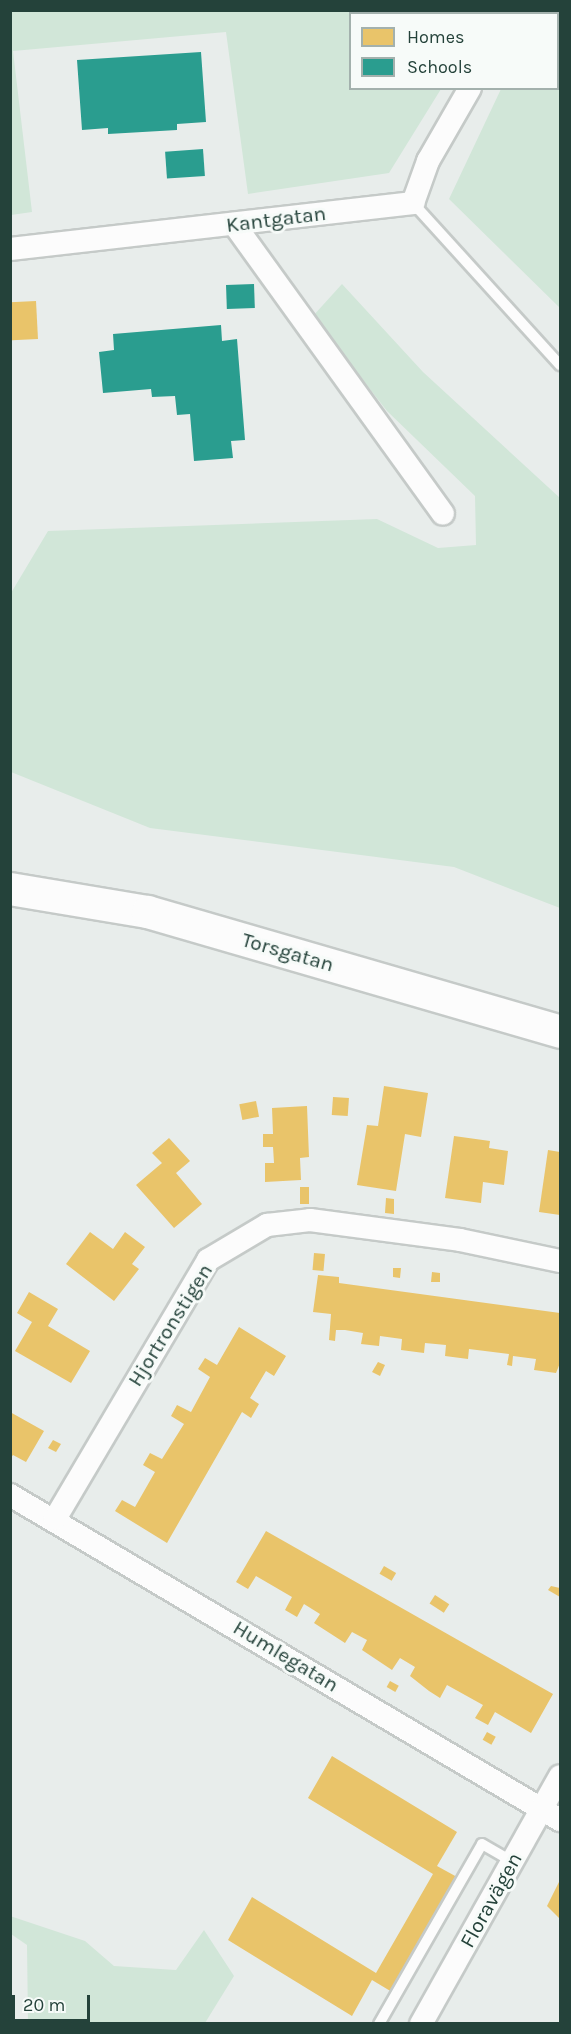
<!DOCTYPE html>
<html>
<head>
<meta charset="utf-8">
<style>
	body { margin:0 }
	#map { position:relative; width:571px; height:2034px; overflow:hidden; background:#e8edeb; font-family:Karla,sans-serif }
	div>[style] { position:absolute }
	[style*='--x'] { left:calc(var(--x)*1px); top:calc(var(--y)*1px); width:calc(var(--w)*1px); rotate:calc(var(--a)*1deg) }
	.green>* { inset:0; background:#d1e6d8 }
	.homes>* { inset:0; background:#e9c46a; transform-origin:0 0 }
	.schools>* { inset:0; background:#2a9d8f; transform-origin:0 0 }
	.roads { filter:drop-shadow(2px 0 #c5cac8) drop-shadow(-2px 0 #c5cac8) drop-shadow(0 2px #c5cac8) drop-shadow(0 -2px #c5cac8) }
	.lane>* { height:10px; margin:-5px; padding:0 5px; transform-origin:5px; border-radius:5px; background:#fcfcfc }
	.street>* { height:22px; margin:-11px; padding:0 11px; transform-origin:11px; border-radius:11px; background:#fcfcfc }
	.secondary>* { height:32px; margin:-16px; padding:0 16px; transform-origin:16px; border-radius:16px; background:#fcfcfc }
	span { translate:-50% -50%; white-space:nowrap; text-align:center; line-height:1.15; -webkit-text-stroke:6px #f7fbf9; paint-order:stroke }
	.street-label { font-size:21px; color:#24423a }
	.frame { position:absolute; inset:0; border:12px solid #24423a; pointer-events:none }
	.legend { position:absolute; left:349px; top:12px; width:210px; height:78px; box-sizing:border-box; background:#f7fbf9; border:2px solid #a3b1ad; margin:0; padding:8px 10px; list-style:none; font-size:18px; color:#24423a }
	.legend li { display:flex; align-items:center; gap:12px; height:30px }
	.legend b { width:30px; border:2px solid #a3b1ad }
	.scale { position:absolute; left:12px; top:1995px; width:78px; height:27px; box-sizing:border-box; border:3px solid #24423a; border-top:0; padding-left:8px; font-size:18px; line-height:21px; white-space:nowrap; color:#24423a; -webkit-text-stroke:4px #f7fbf9; paint-order:stroke }
</style>
</head>
<body>
<div id="map">
	<div class="green">
		<div style="clip-path:polygon(10px 11px,11px 10px,489px 11px,350px 14px,350px 88px,441px 89px,389px 173px,248px 194px,226px 32px,13px 51px,32px 212px,11px 215px)"></div>
		<div style="clip-path:polygon(558px 30px,560px 30px,560px 308px,449px 199px,501px 89px,558px 88px)"></div>
		<div style="clip-path:polygon(342px 284px,423px 372px,560px 498px,560px 908px,454px 867px,150px 828px,11px 772px,11px 593px,48px 531px,377px 519px,438px 548px,476px 545px,475px 496px,387px 411px,313px 316px)"></div>
		<div style="clip-path:polygon(10px 1916px,85px 1941px,114px 1966px,176px 1970px,204px 1930px,234px 1976px,205px 2023px,28px 2023px,27px 1945px,11px 1934px)"></div>
	</div>
	<div class="homes">
		<div style="left:36px;top:301px;width:38px;height:26px;rotate:87deg"></div>
		<div style="clip-path:polygon(384px 1086px,428px 1093px,421px 1137px,405px 1134px,396px 1191px,357px 1185px,367px 1125px,378px 1126px)"></div>
		<div style="left:333px;top:1097px;width:16px;height:18px;rotate:4deg"></div>
		<div style="left:256px;top:1101px;width:16px;height:17px;rotate:79deg"></div>
		<div style="clip-path:polygon(307px 1106px,309px 1157px,300px 1158px,301px 1180px,265px 1182px,265px 1163px,274px 1163px,273px 1147px,263px 1147px,263px 1134px,273px 1134px,272px 1108px)"></div>
		<div style="clip-path:polygon(454px 1136px,490px 1141px,489px 1148px,508px 1151px,504px 1185px,483px 1182px,481px 1203px,445px 1198px)"></div>
		<div style="clip-path:polygon(169px 1138px,190px 1161px,176px 1173px,202px 1204px,174px 1228px,136px 1185px,162px 1163px,152px 1153px)"></div>
		<div style="clip-path:polygon(548px 1150px,560px 1152px,560px 1215px,539px 1212px)"></div>
		<div style="left:300px;top:1187px;width:9px;height:17px"></div>
		<div style="clip-path:polygon(386px 1198px,394px 1199px,394px 1214px,385px 1213px)"></div>
		<div style="clip-path:polygon(90px 1232px,113px 1249px,125px 1232px,145px 1247px,132px 1264px,139px 1269px,114px 1301px,66px 1264px)"></div>
		<div style="left:314px;top:1253px;width:11px;height:17px;rotate:5deg"></div>
		<div style="clip-path:polygon(393px 1268px,401px 1268px,400px 1278px,393px 1277px)"></div>
		<div style="clip-path:polygon(432px 1272px,440px 1273px,440px 1282px,431px 1282px)"></div>
		<div style="clip-path:polygon(318px 1275px,339px 1277px,339px 1283px,560px 1313px,560px 1363px,556px 1373px,534px 1370px,536px 1359px,513px 1356px,512px 1366px,507px 1365px,509px 1354px,469px 1349px,468px 1359px,445px 1356px,446px 1345px,425px 1343px,424px 1353px,401px 1350px,402px 1339px,380px 1336px,379px 1346px,361px 1344px,363px 1333px,345px 1330px,336px 1330px,335px 1341px,329px 1340px,331px 1314px,313px 1312px)"></div>
		<div style="clip-path:polygon(29px 1292px,58px 1309px,48px 1326px,90px 1351px,71px 1383px,15px 1351px,32px 1322px,17px 1313px)"></div>
		<div style="clip-path:polygon(239px 1327px,286px 1356px,274px 1376px,266px 1371px,250px 1398px,259px 1404px,251px 1418px,242px 1412px,167px 1543px,115px 1511px,122px 1500px,135px 1507px,155px 1472px,143px 1465px,150px 1453px,162px 1459px,184px 1424px,171px 1416px,177px 1405px,191px 1412px,210px 1377px,198px 1369px,205px 1358px,217px 1365px)"></div>
		<div style="clip-path:polygon(378px 1362px,385px 1365px,380px 1376px,372px 1372px)"></div>
		<div style="clip-path:polygon(10px 1412px,44px 1431px,26px 1462px,13px 1455px,10px 1459px)"></div>
		<div style="clip-path:polygon(53px 1440px,61px 1444px,56px 1452px,48px 1448px)"></div>
		<div style="clip-path:polygon(266px 1531px,553px 1694px,531px 1733px,495px 1712px,488px 1725px,475px 1718px,483px 1705px,447px 1685px,440px 1698px,429px 1691px,410px 1676px,415px 1667px,400px 1658px,392px 1670px,362px 1650px,367px 1640px,352px 1632px,345px 1643px,314px 1623px,320px 1614px,304px 1604px,297px 1617px,285px 1610px,292px 1597px,256px 1576px,248px 1589px,236px 1582px)"></div>
		<div style="left:384px;top:1566px;width:14px;height:9px;rotate:30deg"></div>
		<div style="clip-path:polygon(551px 1586px,560px 1588px,560px 1597px,548px 1590px)"></div>
		<div style="left:435px;top:1595px;width:17px;height:10px;rotate:33deg"></div>
		<div style="left:390px;top:1681px;width:10px;height:7px;rotate:29deg"></div>
		<div style="left:487px;top:1732px;width:10px;height:9px;rotate:29deg"></div>
		<div style="clip-path:polygon(332px 1756px,457px 1832px,437px 1866px,457px 1877px,392px 1992px,372px 1980px,352px 2016px,228px 1940px,252px 1897px,376px 1973px,433px 1874px,308px 1798px)"></div>
		<div style="clip-path:polygon(560px 1880px,560px 1919px,547px 1906px)"></div>
	</div>
	<div class="schools">
		<div style="clip-path:polygon(201px 52px,206px 122px,177px 124px,177px 130px,108px 134px,108px 128px,82px 130px,77px 60px)"></div>
		<div style="left:203px;top:149px;width:27px;height:38px;rotate:86deg"></div>
		<div style="left:254px;top:284px;width:24px;height:28px;rotate:88deg"></div>
		<div style="clip-path:polygon(221px 325px,222px 341px,237px 339px,245px 440px,231px 441px,233px 458px,194px 461px,190px 414px,177px 415px,175px 396px,152px 397px,151px 389px,103px 393px,99px 352px,114px 350px,113px 334px)"></div>
	</div>
	<div class="roads">
		<div class="lane">
			<div style="--x:413;--y:203;--w:219;--a:47.8"></div>
			<div style="--x:379;--y:2024;--w:207;--a:-60.2"></div>
			<div style="--x:482;--y:1844;--w:34;--a:30"></div>
		</div>
		<div class="street">
			<div style="--x:525;--y:14;--w:4;--a:-63"></div>
			<div style="--x:234;--y:224;--w:357;--a:54.2"></div>
			<div style="--x:10;--y:249;--w:406;--a:-6.5"></div>
			<div style="--x:413;--y:203;--w:45;--a:-70.3"></div>
			<div style="--x:428;--y:161;--w:84;--a:-60.1"></div>
			<div style="--x:10;--y:1495;--w:639;--a:30.58"></div>
			<div style="--x:55;--y:1519;--w:301;--a:-59.4"></div>
			<div style="--x:208;--y:1260;--w:69;--a:-30.7"></div>
			<div style="--x:267;--y:1225;--w:43;--a:-6.6"></div>
			<div style="--x:310;--y:1220;--w:151;--a:7.6"></div>
			<div style="--x:460;--y:1240;--w:102;--a:11.9"></div>
			<div style="--x:421;--y:2024;--w:284;--a:-60.7"></div>
		</div>
		<div class="secondary">
			<div style="--x:10;--y:889;--w:140;--a:9.5"></div>
			<div style="--x:148;--y:912;--w:429;--a:16.2"></div>
		</div>
	</div>
	<div class="street-label">
		<span style="left:276px;top:219px;rotate:-7deg">Kantgatan</span>
		<span style="left:288px;top:952px;rotate:16deg">Torsgatan</span>
		<span style="left:170px;top:1325px;rotate:-58deg">Hjortronstigen</span>
		<span style="left:286px;top:1656px;rotate:31deg">Humlegatan</span>
		<span style="left:491px;top:1900px;rotate:-61deg">Floravägen</span>
	</div>
	<div class="frame"></div>
	<ul class="legend">
	<li><b style="height:16px;background:#e9c46a"></b>Homes</li>
	<li><b style="height:16px;background:#2a9d8f"></b>Schools</li>
	</ul>
	<div class="scale">20 m</div>
</div>
</body>
</html>
